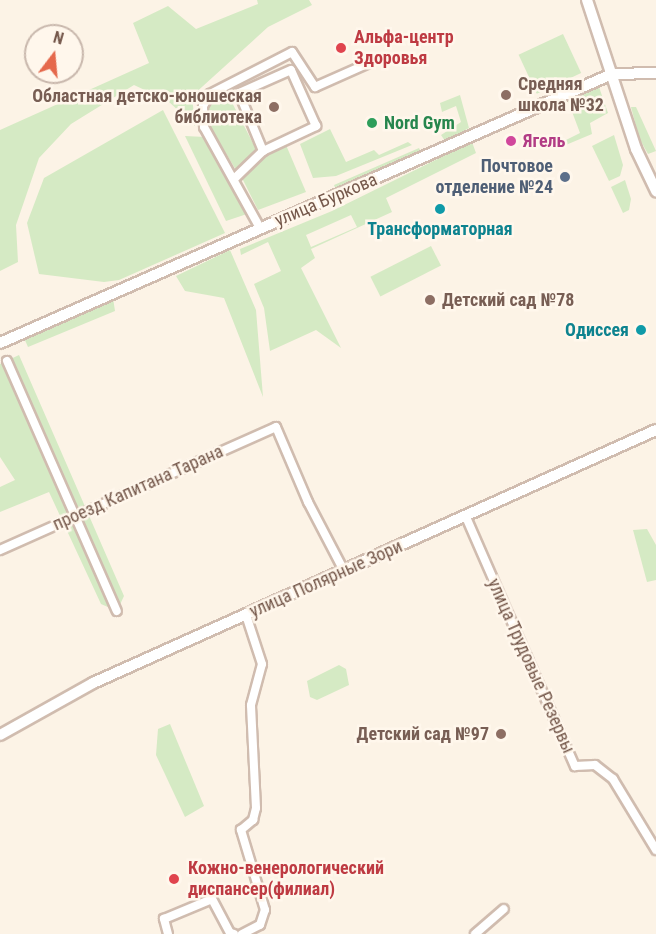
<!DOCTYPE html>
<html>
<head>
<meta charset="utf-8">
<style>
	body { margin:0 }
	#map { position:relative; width:656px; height:934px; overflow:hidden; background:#fcf3e6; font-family:"Roboto Condensed",sans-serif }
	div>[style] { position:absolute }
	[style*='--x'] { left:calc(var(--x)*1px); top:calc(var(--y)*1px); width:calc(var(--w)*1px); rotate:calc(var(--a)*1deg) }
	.green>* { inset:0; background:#d5eac4; transform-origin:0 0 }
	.roads { filter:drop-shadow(2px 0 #d0bcaf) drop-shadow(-2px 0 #d0bcaf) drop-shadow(0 2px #d0bcaf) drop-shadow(0 -2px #d0bcaf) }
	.street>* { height:8px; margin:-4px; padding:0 4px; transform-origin:4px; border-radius:4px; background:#fff }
	.secondary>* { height:10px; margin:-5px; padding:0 5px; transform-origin:5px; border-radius:5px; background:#fff }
	.dots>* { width:16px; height:16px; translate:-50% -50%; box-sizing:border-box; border:3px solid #fff7ec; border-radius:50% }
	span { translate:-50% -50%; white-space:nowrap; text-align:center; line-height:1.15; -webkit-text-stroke:5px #fff7ec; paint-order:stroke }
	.health-label { font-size:18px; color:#be3a42; font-weight:700 }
	.left { translate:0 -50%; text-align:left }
	.education-label { font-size:18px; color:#785e54; font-weight:700 }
	.right { translate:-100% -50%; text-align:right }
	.leisure-label { font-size:18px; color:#27864d; font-weight:700 }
	.hotel-label { font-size:18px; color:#b23c85; font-weight:700 }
	.service-label { font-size:18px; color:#4e5e75; font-weight:700 }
	.street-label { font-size:18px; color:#75584b }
	.culture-label { font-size:18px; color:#0d838f; font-weight:700 }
	.north { position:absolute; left:24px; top:24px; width:60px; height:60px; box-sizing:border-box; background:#fff7ec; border:2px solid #c8b7ac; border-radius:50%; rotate:16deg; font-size:16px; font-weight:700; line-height:24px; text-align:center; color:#75584b }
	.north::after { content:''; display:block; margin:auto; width:21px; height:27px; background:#e5694c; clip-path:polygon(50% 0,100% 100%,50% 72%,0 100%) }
</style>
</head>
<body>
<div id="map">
	<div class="green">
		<div style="clip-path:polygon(257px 0,309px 0,312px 5px,268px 27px,192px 96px,195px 126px,168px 101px,134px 85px,71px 124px,39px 158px,16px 225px,18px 262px,0 271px,0 130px,149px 63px,133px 23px,168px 6px,196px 29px,258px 4px)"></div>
		<div style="left:563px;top:34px;width:43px;height:49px;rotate:65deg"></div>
		<div style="clip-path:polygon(599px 87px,608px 113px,590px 123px,592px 134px,561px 147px,560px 143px,580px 133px,568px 101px)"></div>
		<div style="clip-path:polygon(225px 89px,258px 153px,236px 170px,205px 119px,210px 101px)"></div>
		<div style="clip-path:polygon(460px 95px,469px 128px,445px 141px,441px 135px,461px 122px,456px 106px,442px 112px,440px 103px)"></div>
		<div style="clip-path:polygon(631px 107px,636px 107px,656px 151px,648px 154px,639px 138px)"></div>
		<div style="clip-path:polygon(163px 110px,225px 233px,119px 280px,104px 282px,39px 274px,27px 223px,44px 178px)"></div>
		<div style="clip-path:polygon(330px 129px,346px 162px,374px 150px,379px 155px,408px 142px,412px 145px,336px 176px,313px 178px,300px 144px)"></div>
		<div style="clip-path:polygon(614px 135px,623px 165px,620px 176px,609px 181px,592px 146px)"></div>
		<div style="clip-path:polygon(185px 136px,205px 137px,247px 214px,226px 221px)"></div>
		<div style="clip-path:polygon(evenodd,472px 142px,476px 153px,386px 198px,392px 212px,311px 249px,315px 258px,301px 268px,341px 348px,316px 330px,270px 351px,264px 308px,254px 284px,281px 271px,268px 242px,241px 255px,240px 249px,332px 211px,472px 142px,351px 215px,357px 227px,311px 247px,306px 235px,351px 215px)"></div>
		<div style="clip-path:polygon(286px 145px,306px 192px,258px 210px,242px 178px,257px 160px)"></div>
		<div style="clip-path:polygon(419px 148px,421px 152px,336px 190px,334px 185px)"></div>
		<div style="clip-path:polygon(625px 180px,631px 199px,629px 210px,623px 213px,611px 187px)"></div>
		<div style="left:431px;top:246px;width:22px;height:68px;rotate:63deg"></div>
		<div style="clip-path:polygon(230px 250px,256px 310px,263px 397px,224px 298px,185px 291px,176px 276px)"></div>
		<div style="clip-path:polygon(113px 298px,115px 311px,28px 347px,24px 338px)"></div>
		<div style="clip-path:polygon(19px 355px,124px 596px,117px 611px,101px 604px,49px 492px,0 512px,0 487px,15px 480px,0 457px,0 364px)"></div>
		<div style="clip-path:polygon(647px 529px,656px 545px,656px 580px,647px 582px,633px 530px)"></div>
		<div style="clip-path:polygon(339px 665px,346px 669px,349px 685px,317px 700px,310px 697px,307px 681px)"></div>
		<div style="clip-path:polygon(170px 724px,204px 806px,185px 817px,156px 755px,158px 729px)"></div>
	</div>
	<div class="roads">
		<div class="street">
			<div style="--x:235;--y:178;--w:39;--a:-44"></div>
			<div style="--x:263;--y:151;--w:59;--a:-25.3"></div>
			<div style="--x:316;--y:126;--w:61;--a:-114.1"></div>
			<div style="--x:291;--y:70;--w:57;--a:156.1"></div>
			<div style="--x:239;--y:93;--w:63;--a:67.5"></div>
			<div style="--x:260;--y:228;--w:115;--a:-119"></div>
			<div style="--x:204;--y:127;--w:21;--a:-93"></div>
			<div style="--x:203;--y:106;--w:14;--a:-60"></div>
			<div style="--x:210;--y:94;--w:92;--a:-27.1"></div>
			<div style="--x:292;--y:52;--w:42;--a:56.7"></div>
			<div style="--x:315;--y:87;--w:57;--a:-23.9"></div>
			<div style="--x:7;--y:361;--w:273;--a:66.3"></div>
			<div style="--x:466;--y:517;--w:272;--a:66.4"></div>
			<div style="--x:575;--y:766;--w:20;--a:-3"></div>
			<div style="--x:595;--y:765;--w:23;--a:38"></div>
			<div style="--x:613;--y:779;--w:83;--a:58.8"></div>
			<div style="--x:0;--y:550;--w:302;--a:-24"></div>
			<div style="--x:276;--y:427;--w:82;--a:66.9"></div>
			<div style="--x:308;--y:502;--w:78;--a:62.4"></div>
			<div style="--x:168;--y:934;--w:16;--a:-105"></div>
			<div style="--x:164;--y:919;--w:52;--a:-22.6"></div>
			<div style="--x:212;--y:899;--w:38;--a:62"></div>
			<div style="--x:230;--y:933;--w:4;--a:14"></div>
			<div style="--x:242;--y:934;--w:20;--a:-27"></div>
			<div style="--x:260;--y:925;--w:16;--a:-72"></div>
			<div style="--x:265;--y:910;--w:84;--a:-106.7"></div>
			<div style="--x:241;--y:830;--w:16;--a:-40"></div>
			<div style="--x:253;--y:820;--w:12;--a:-76"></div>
			<div style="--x:256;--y:808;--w:103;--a:-92.8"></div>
			<div style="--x:251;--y:705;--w:42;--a:-75"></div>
			<div style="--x:262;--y:664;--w:52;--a:-108.1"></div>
			<div style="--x:475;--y:934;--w:38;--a:-41"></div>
		</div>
		<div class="secondary">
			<div style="--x:587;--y:0;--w:157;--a:71.8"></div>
			<div style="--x:636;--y:149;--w:47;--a:64.5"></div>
			<div style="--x:0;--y:343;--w:669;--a:-23.73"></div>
			<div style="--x:612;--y:74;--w:44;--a:-1.3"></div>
			<div style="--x:0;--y:735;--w:107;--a:-29.2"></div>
			<div style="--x:93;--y:683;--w:617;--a:-24.2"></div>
		</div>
	</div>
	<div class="dots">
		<div style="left:341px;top:48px;background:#e0444e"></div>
		<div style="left:506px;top:95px;background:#8d6e63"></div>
		<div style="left:274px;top:107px;background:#8d6e63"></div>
		<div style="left:372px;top:123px;background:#2e9e5b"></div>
		<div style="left:511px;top:141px;background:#d1479c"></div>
		<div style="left:565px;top:177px;background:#5c6f8a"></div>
		<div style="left:440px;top:209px;background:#0f9aa8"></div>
		<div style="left:430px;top:300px;background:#8d6e63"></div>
		<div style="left:641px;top:330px;background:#0f9aa8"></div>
		<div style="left:501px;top:734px;background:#8d6e63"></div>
		<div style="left:174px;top:879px;background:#e0444e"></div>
	</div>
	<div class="health-label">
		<span class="left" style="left:354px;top:48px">Альфа-центр<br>Здоровья</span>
		<span class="left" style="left:188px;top:879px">Кожно-венерологический<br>диспансер(филиал)</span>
	</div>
	<div class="education-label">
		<span class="left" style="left:518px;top:95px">Средняя<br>школа №32</span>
		<span class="right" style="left:262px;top:107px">Областная детско-юношеская<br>библиотека</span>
		<span class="left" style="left:442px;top:300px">Детский сад №78</span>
		<span class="right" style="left:489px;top:734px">Детский сад №97</span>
	</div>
	<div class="leisure-label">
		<span class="left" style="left:384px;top:123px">Nord Gym</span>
	</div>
	<div class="hotel-label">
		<span class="left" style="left:523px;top:141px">Ягель</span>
	</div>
	<div class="service-label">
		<span class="right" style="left:553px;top:177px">Почтовое<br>отделение №24</span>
	</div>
	<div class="street-label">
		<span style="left:326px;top:200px;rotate:-23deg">улица Буркова</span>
		<span style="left:138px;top:488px;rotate:-24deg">проезд Капитана Тарана</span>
		<span style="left:326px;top:579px;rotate:-24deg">улица Полярные Зори</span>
		<span style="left:531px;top:666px;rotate:66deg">улица Трудовые Резервы</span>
	</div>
	<div class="culture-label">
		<span style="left:440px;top:229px">Трансформаторная</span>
		<span class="right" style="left:629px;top:330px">Одиссея</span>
	</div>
	<div class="north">N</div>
</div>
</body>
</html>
